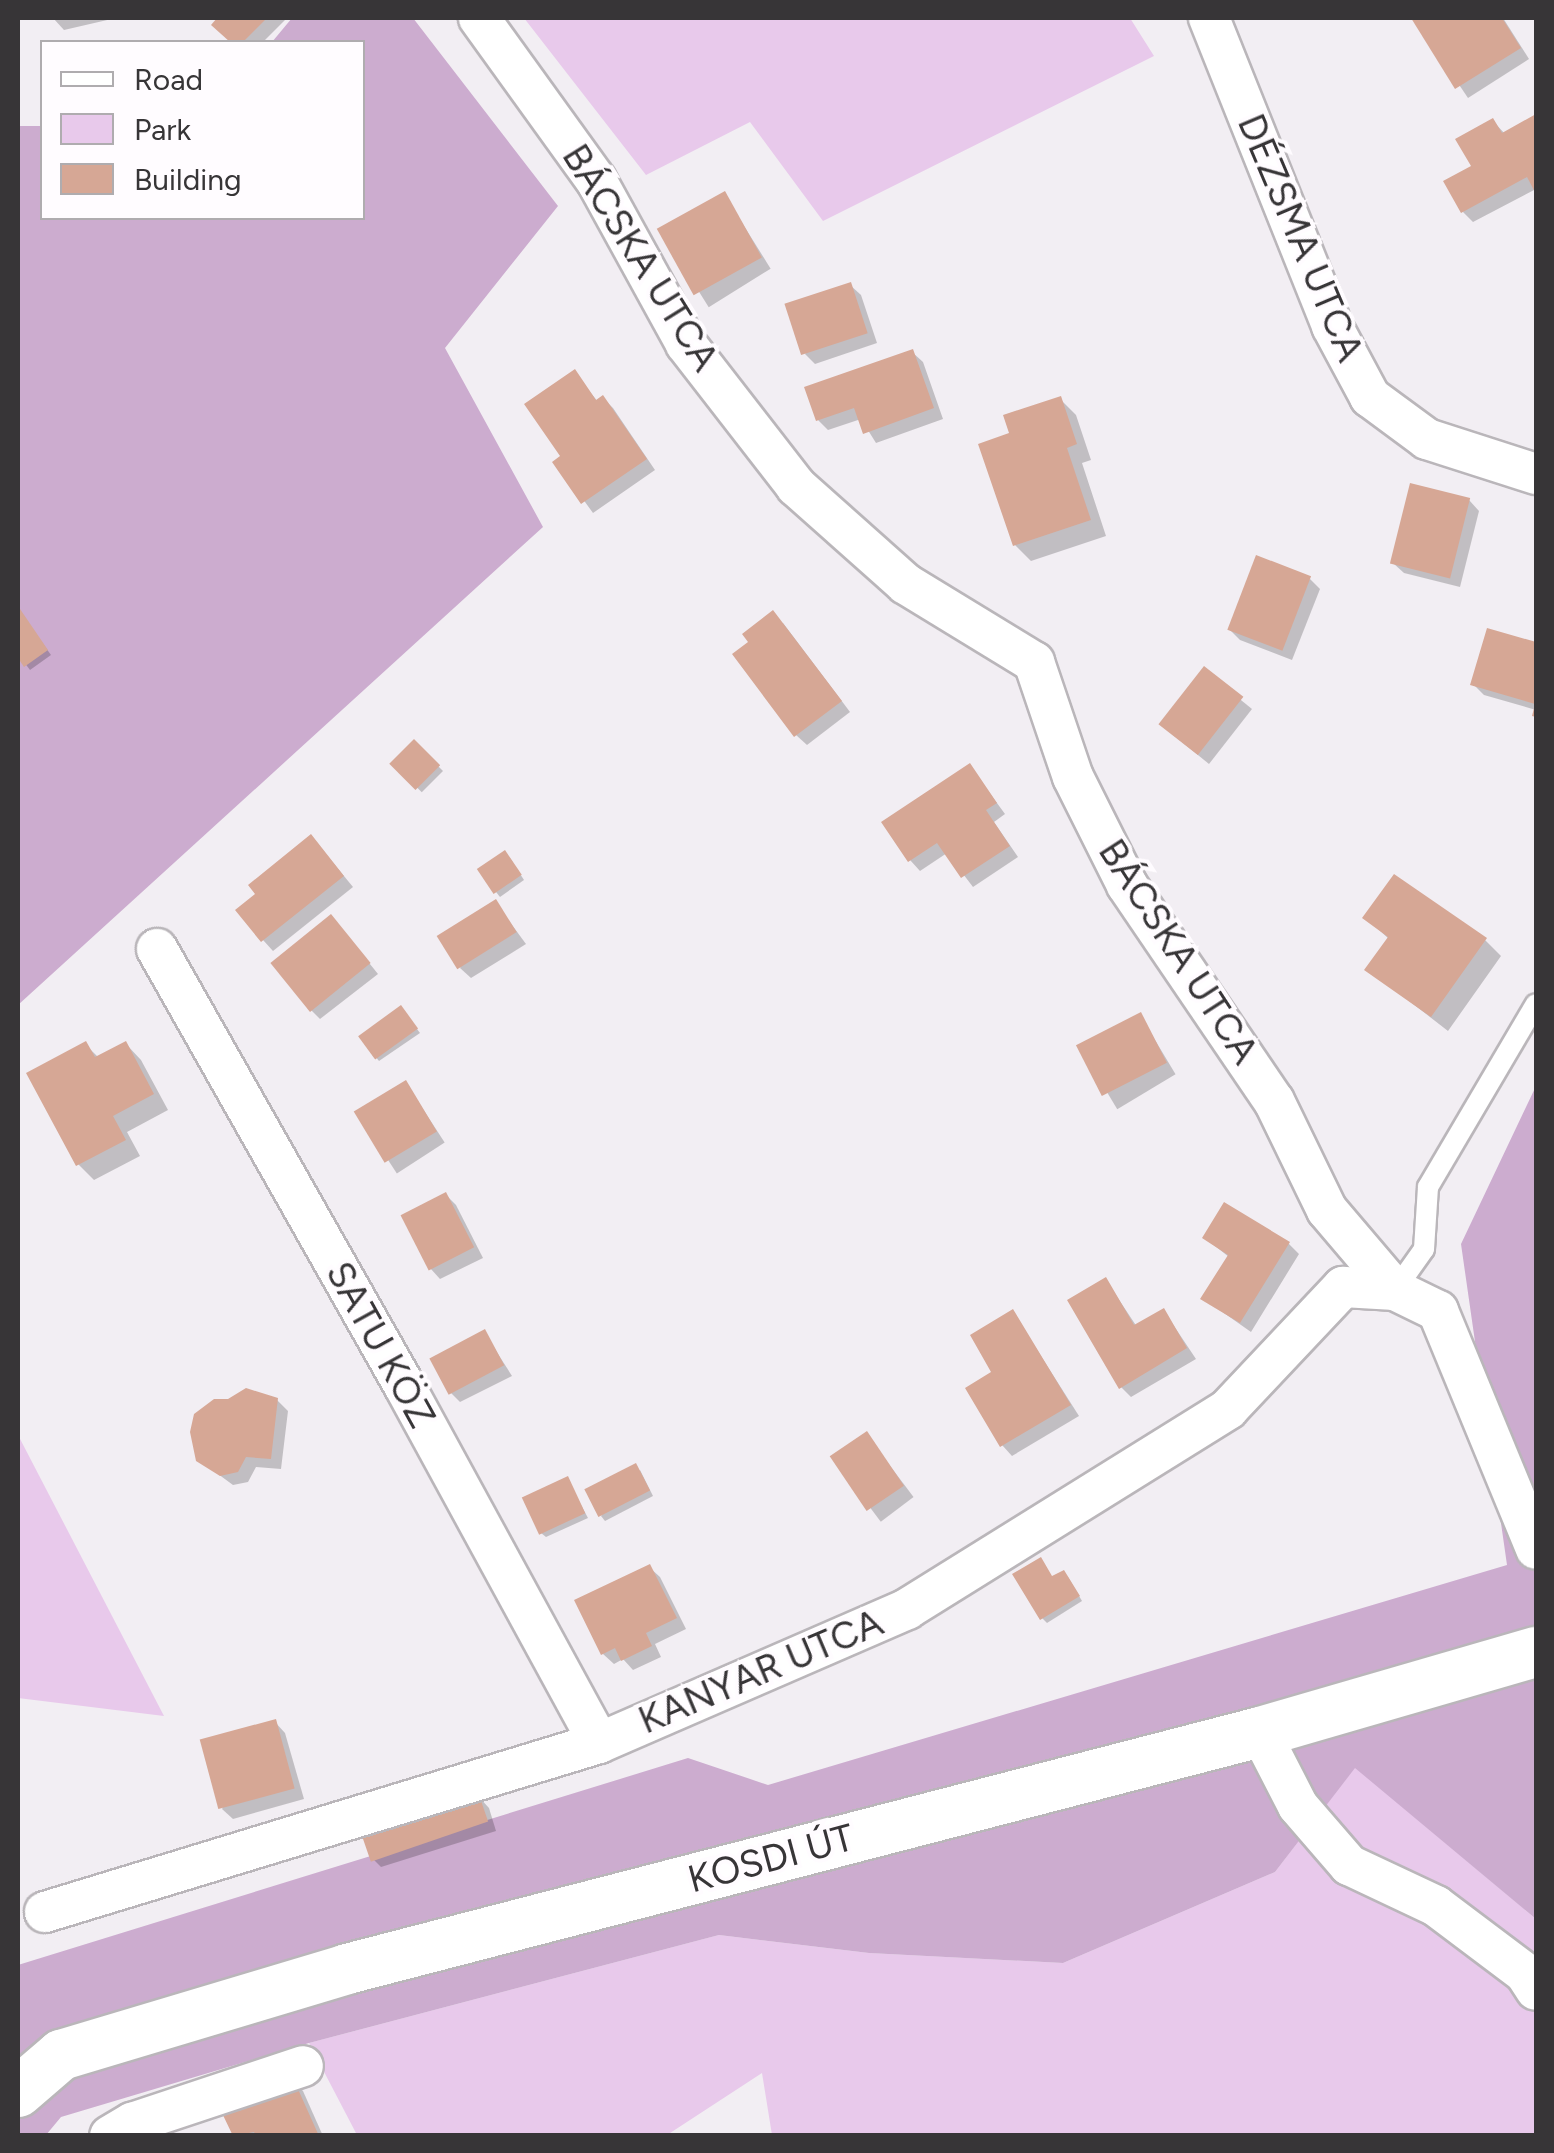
<!DOCTYPE html>
<html>
<head>
<meta charset="utf-8">
<style>
	body { margin:0 }
	#map { position:relative; width:1554px; height:2153px; overflow:hidden; background:#f2eef3; font-family:Figtree,sans-serif }
	div>[style] { position:absolute }
	[style*='--x'] { left:calc(var(--x)*1px); top:calc(var(--y)*1px); width:calc(var(--w)*1px); rotate:calc(var(--a)*1deg) }
	.green>* { inset:0; background:#e8c9eb }
	.forest>* { inset:0; background:#ccaccf }
	.shadow>* { inset:0; background:#0003; transform-origin:0 0 }
	.building>* { inset:0; background:#d6a795; transform-origin:0 0 }
	.roads { filter:drop-shadow(2px 0 #bab6ba) drop-shadow(-2px 0 #bab6ba) drop-shadow(0 2px #bab6ba) drop-shadow(0 -2px #bab6ba) }
	.service>* { height:20px; margin:-10px; padding:0 10px; transform-origin:10px; border-radius:10px; background:#fff }
	.minor>* { height:40px; margin:-20px; padding:0 20px; transform-origin:20px; border-radius:20px; background:#fff }
	.tertiary>* { height:50px; margin:-25px; padding:0 25px; transform-origin:25px; border-radius:25px; background:#fff }
	span { translate:-50% -50%; white-space:nowrap; text-align:center; line-height:1.15; -webkit-text-stroke:8px #fffcff; paint-order:stroke }
	.street-label { font-size:38px; color:#373537 }
	.frame { position:absolute; inset:0; border:20px solid #373537; pointer-events:none }
	.legend { position:absolute; left:40px; top:40px; width:325px; height:180px; box-sizing:border-box; background:#fffcff; border:2px solid #afacaf; margin:0; padding:12px 18px; list-style:none; font-size:30px; color:#373537 }
	.legend li { display:flex; align-items:center; gap:20px; height:50px }
	.legend b { width:50px; border:2px solid #afacaf }
</style>
</head>
<body>
<div id="map">
	<div class="green">
		<div style="clip-path:polygon(524px 18px,1130px 18px,1154px 56px,823px 221px,750px 122px,646px 175px)"></div>
		<div style="clip-path:polygon(18px 1435px,164px 1716px,18px 1698px)"></div>
		<div style="clip-path:polygon(1355px 1767px,1536px 1919px,1536px 2135px,772px 2135px,762px 2073px,667px 2135px,357px 2135px,309px 2043px,719px 1935px,869px 1953px,1063px 1963px,1275px 1872px)"></div>
	</div>
	<div class="forest">
		<div style="clip-path:polygon(292px 18px,413px 18px,558px 206px,445px 348px,543px 527px,18px 1005px,18px 126px,42px 126px,42px 218px,362px 218px,362px 42px,272px 42px)"></div>
		<div style="clip-path:polygon(1536px 1086px,1536px 1919px,1355px 1768px,1275px 1872px,1063px 1963px,869px 1953px,719px 1935px,309px 2043px,61px 2117px,46px 2135px,18px 2136px,18px 1965px,688px 1758px,768px 1785px,1507px 1565px,1461px 1244px)"></div>
	</div>
	<div class="shadow">
		<div style="clip-path:polygon(53px 18px,116px 18px,64px 30px)"></div>
		<div style="clip-path:polygon(221px 18px,287px 18px,263px 42px,233px 42px,214px 25px)"></div>
		<div style="clip-path:polygon(1414px 18px,1503px 18px,1529px 59px,1468px 98px)"></div>
		<div style="clip-path:polygon(1536px 117px,1536px 189px,1473px 222px,1463px 212px,1493px 121px,1505px 134px)"></div>
		<div style="left:724px;top:194px;width:88px;height:73px;rotate:58deg"></div>
		<div style="clip-path:polygon(850px 285px,861px 295px,877px 343px,815px 364px,805px 354px)"></div>
		<div style="clip-path:polygon(912px 352px,923px 362px,943px 419px,876px 443px,861px 419px,828px 430px,818px 420px)"></div>
		<div style="clip-path:polygon(575px 373px,598px 402px,603px 398px,613px 408px,655px 470px,593px 513px,556px 462px,564px 457px)"></div>
		<div style="clip-path:polygon(1060px 399px,1076px 415px,1091px 460px,1082px 463px,1106px 536px,1031px 561px,1015px 545px,1013px 435px)"></div>
		<div style="clip-path:polygon(1469px 500px,1479px 511px,1460px 587px,1404px 573px,1393px 563px)"></div>
		<div style="clip-path:polygon(1310px 579px,1320px 589px,1292px 660px,1240px 640px,1230px 630px)"></div>
		<div style="clip-path:polygon(18px 609px,51px 655px,30px 670px,18px 654px)"></div>
		<div style="clip-path:polygon(783px 623px,850px 712px,807px 745px,796px 735px)"></div>
		<div style="clip-path:polygon(1489px 631px,1536px 645px,1536px 717px,1536px 710px,1484px 695px,1473px 684px)"></div>
		<div style="clip-path:polygon(1204px 670px,1252px 709px,1209px 764px,1172px 734px)"></div>
		<div style="left:414px;top:742px;width:41px;height:30px;rotate:45deg"></div>
		<div style="clip-path:polygon(970px 766px,1005px 814px,994px 822px,1018px 857px,973px 887px,947px 853px,920px 871px,910px 860px)"></div>
		<div style="clip-path:polygon(321px 848px,353px 887px,273px 951px,263px 940px,259px 894px)"></div>
		<div style="clip-path:polygon(510px 858px,524px 880px,500px 897px,496px 892px)"></div>
		<div style="clip-path:polygon(495px 902px,526px 944px,471px 978px,460px 968px)"></div>
		<div style="clip-path:polygon(1366px 918px,1485px 940px,1501px 956px,1448px 1031px,1368px 969px,1389px 939px)"></div>
		<div style="clip-path:polygon(341px 928px,378px 974px,320px 1019px,310px 1009px)"></div>
		<div style="clip-path:polygon(405px 1013px,420px 1033px,379px 1061px,375px 1056px)"></div>
		<div style="left:1140px;top:1015px;width:69px;height:68px;rotate:59deg"></div>
		<div style="clip-path:polygon(85px 1044px,99px 1058px,126px 1044px,141px 1060px,168px 1110px,127px 1132px,140px 1156px,94px 1180px,78px 1164px)"></div>
		<div style="left:406px;top:1083px;width:71px;height:57px;rotate:57deg"></div>
		<div style="clip-path:polygon(446px 1195px,456px 1205px,483px 1258px,440px 1279px,430px 1268px)"></div>
		<div style="clip-path:polygon(1205px 1238px,1289px 1244px,1299px 1254px,1251px 1332px,1204px 1299px,1229px 1257px)"></div>
		<div style="clip-path:polygon(1106px 1280px,1137px 1327px,1164px 1311px,1196px 1359px,1131px 1397px,1121px 1387px)"></div>
		<div style="clip-path:polygon(1013px 1312px,1079px 1416px,1012px 1456px,1002px 1445px)"></div>
		<div style="clip-path:polygon(484px 1332px,512px 1376px,460px 1402px,450px 1392px)"></div>
		<div style="clip-path:polygon(277px 1400px,288px 1411px,281px 1469px,256px 1467px,248px 1482px,233px 1485px,199px 1460px)"></div>
		<div style="left:866px;top:1434px;width:79px;height:41px;rotate:53deg"></div>
		<div style="clip-path:polygon(640px 1470px,653px 1496px,605px 1521px,601px 1516px)"></div>
		<div style="clip-path:polygon(567px 1479px,588px 1518px,546px 1537px,541px 1533px)"></div>
		<div style="clip-path:polygon(649px 1567px,660px 1577px,686px 1629px,655px 1644px,661px 1657px,633px 1670px,623px 1659px,614px 1664px,603px 1654px)"></div>
		<div style="clip-path:polygon(1068px 1577px,1082px 1601px,1047px 1623px,1042px 1618px,1053px 1578px)"></div>
		<div style="clip-path:polygon(275px 1722px,285px 1733px,304px 1799px,233px 1819px,222px 1809px)"></div>
		<div style="clip-path:polygon(479px 1797px,489px 1808px,496px 1831px,381px 1867px,370px 1856px)"></div>
		<div style="clip-path:polygon(292px 2081px,303px 2091px,323px 2136px,236px 2136px,224px 2112px)"></div>
	</div>
	<div class="building">
		<div style="clip-path:polygon(217px 18px,267px 18px,243px 42px,230px 42px,211px 25px)"></div>
		<div style="clip-path:polygon(1411px 18px,1502px 18px,1521px 48px,1455px 89px)"></div>
		<div style="clip-path:polygon(1536px 114px,1536px 194px,1527px 177px,1461px 213px,1443px 181px,1471px 166px,1455px 139px,1493px 118px,1502px 133px)"></div>
		<div style="left:725px;top:191px;width:76px;height:78px;rotate:61deg"></div>
		<div style="left:851px;top:282px;width:54px;height:70px;rotate:72deg"></div>
		<div style="clip-path:polygon(913px 349px,934px 408px,863px 434px,854px 408px,816px 421px,804px 387px)"></div>
		<div style="clip-path:polygon(575px 369px,596px 400px,603px 395px,647px 459px,581px 504px,552px 462px,560px 456px,524px 404px)"></div>
		<div style="clip-path:polygon(1061px 396px,1077px 444px,1067px 448px,1091px 520px,1013px 546px,978px 444px,1009px 433px,1003px 415px)"></div>
		<div style="left:1410px;top:483px;width:62px;height:83px;rotate:14deg"></div>
		<div style="left:1256px;top:555px;width:59px;height:80px;rotate:21deg"></div>
		<div style="clip-path:polygon(18px 606px,48px 650px,24px 667px,18px 658px)"></div>
		<div style="clip-path:polygon(773px 610px,842px 701px,794px 737px,732px 654px,748px 642px,742px 634px)"></div>
		<div style="clip-path:polygon(1487px 628px,1536px 642px,1536px 717px,1532px 716px,1535px 704px,1470px 685px)"></div>
		<div style="left:1204px;top:666px;width:50px;height:74px;rotate:38deg"></div>
		<div style="left:414px;top:739px;width:37px;height:35px;rotate:45deg"></div>
		<div style="clip-path:polygon(970px 763px,997px 803px,986px 810px,1010px 846px,961px 878px,937px 843px,908px 862px,881px 822px)"></div>
		<div style="clip-path:polygon(311px 834px,344px 876px,261px 942px,235px 910px,255px 894px,248px 885px)"></div>
		<div style="left:505px;top:850px;width:30px;height:34px;rotate:56deg"></div>
		<div style="clip-path:polygon(1394px 874px,1487px 938px,1431px 1017px,1364px 970px,1388px 937px,1362px 918px)"></div>
		<div style="left:496px;top:899px;width:39px;height:70px;rotate:58deg"></div>
		<div style="left:331px;top:914px;width:63px;height:78px;rotate:51deg"></div>
		<div style="left:401px;top:1005px;width:29px;height:53px;rotate:54deg"></div>
		<div style="left:1141px;top:1012px;width:57px;height:73px;rotate:63deg"></div>
		<div style="clip-path:polygon(86px 1041px,95px 1057px,126px 1041px,154px 1094px,113px 1116px,126px 1140px,76px 1166px,26px 1073px)"></div>
		<div style="left:406px;top:1080px;width:60px;height:61px;rotate:59deg"></div>
		<div style="left:446px;top:1192px;width:62px;height:51px;rotate:63deg"></div>
		<div style="clip-path:polygon(1224px 1202px,1290px 1242px,1240px 1323px,1200px 1299px,1228px 1255px,1202px 1238px)"></div>
		<div style="clip-path:polygon(1106px 1277px,1134px 1325px,1164px 1308px,1187px 1348px,1119px 1389px,1067px 1300px)"></div>
		<div style="clip-path:polygon(1013px 1309px,1071px 1405px,1000px 1447px,965px 1388px,991px 1372px,970px 1335px)"></div>
		<div style="left:485px;top:1329px;width:41px;height:63px;rotate:62deg"></div>
		<div style="clip-path:polygon(246px 1388px,278px 1398px,271px 1459px,246px 1457px,238px 1472px,220px 1476px,196px 1461px,190px 1432px,194px 1414px,214px 1399px,228px 1399px)"></div>
		<div style="left:867px;top:1431px;width:66px;height:45px;rotate:56deg"></div>
		<div style="left:636px;top:1463px;width:31px;height:58px;rotate:63deg"></div>
		<div style="left:568px;top:1476px;width:41px;height:51px;rotate:65deg"></div>
		<div style="clip-path:polygon(1041px 1557px,1052px 1576px,1064px 1570px,1080px 1596px,1040px 1620px,1012px 1574px)"></div>
		<div style="clip-path:polygon(650px 1564px,677px 1618px,646px 1633px,652px 1646px,621px 1661px,615px 1648px,601px 1655px,574px 1600px)"></div>
		<div style="left:276px;top:1719px;width:72px;height:79px;rotate:75deg"></div>
		<div style="left:479px;top:1795px;width:28px;height:124px;rotate:71deg"></div>
		<div style="clip-path:polygon(293px 2078px,319px 2136px,256px 2136px,254px 2132px,233px 2136px,221px 2111px)"></div>
	</div>
	<div class="roads">
		<div class="service">
			<div style="--x:1395;--y:1290;--w:50;--a:-54.7"></div>
			<div style="--x:1424;--y:1249;--w:62;--a:-86.3"></div>
			<div style="--x:1428;--y:1187;--w:212;--a:-59.5"></div>
		</div>
		<div class="minor">
			<div style="--x:479;--y:18;--w:200;--a:54.2"></div>
			<div style="--x:596;--y:180;--w:187;--a:61.2"></div>
			<div style="--x:686;--y:344;--w:180;--a:52.2"></div>
			<div style="--x:796;--y:486;--w:147;--a:41.7"></div>
			<div style="--x:906;--y:584;--w:150;--a:31.4"></div>
			<div style="--x:1034;--y:662;--w:121;--a:71.3"></div>
			<div style="--x:1073;--y:777;--w:121;--a:63.4"></div>
			<div style="--x:1127;--y:885;--w:261;--a:55.8"></div>
			<div style="--x:1274;--y:1101;--w:121;--a:64.1"></div>
			<div style="--x:1327;--y:1210;--w:105;--a:49.6"></div>
			<div style="--x:1395;--y:1290;--w:48;--a:26"></div>
			<div style="--x:1438;--y:1311;--w:257;--a:67.6"></div>
			<div style="--x:1209;--y:18;--w:332;--a:68.2"></div>
			<div style="--x:1332;--y:326;--w:81;--a:61.8"></div>
			<div style="--x:1370;--y:397;--w:71;--a:36.4"></div>
			<div style="--x:1427;--y:439;--w:114;--a:17.8"></div>
			<div style="--x:157;--y:949;--w:503;--a:60.48"></div>
			<div style="--x:405;--y:1387;--w:405;--a:61.4"></div>
			<div style="--x:1260;--y:1732;--w:83;--a:62.8"></div>
			<div style="--x:1298;--y:1806;--w:78;--a:49.2"></div>
			<div style="--x:1349;--y:1865;--w:96;--a:25.2"></div>
			<div style="--x:1436;--y:1906;--w:111;--a:37"></div>
			<div style="--x:1525;--y:1973;--w:20;--a:57"></div>
			<div style="--x:45;--y:1912;--w:579;--a:-16.96"></div>
			<div style="--x:599;--y:1743;--w:336;--a:-23.5"></div>
			<div style="--x:907;--y:1609;--w:378;--a:-31.9"></div>
			<div style="--x:1228;--y:1409;--w:168;--a:-46.7"></div>
			<div style="--x:1343;--y:1287;--w:52;--a:3.3"></div>
			<div style="--x:110;--y:2136;--w:26;--a:-31"></div>
			<div style="--x:132;--y:2123;--w:180;--a:-18.4"></div>
		</div>
		<div class="tertiary">
			<div style="--x:18;--y:2092;--w:57;--a:-40.7"></div>
			<div style="--x:61;--y:2055;--w:299;--a:-16.7"></div>
			<div style="--x:347;--y:1969;--w:943;--a:-14.55"></div>
			<div style="--x:1260;--y:1732;--w:287;--a:-16.2"></div>
		</div>
	</div>
	<div class="street-label">
		<span style="left:1300px;top:238px;rotate:67deg">DÉZSMA UTCA</span>
		<span style="left:640px;top:258px;rotate:58deg">BÁCSKA UTCA</span>
		<span style="left:1178px;top:952px;rotate:57deg">BÁCSKA UTCA</span>
		<span style="left:380px;top:1345px;rotate:61deg">SATU KÖZ</span>
		<span style="left:761px;top:1672px;rotate:-23deg">KANYAR UTCA</span>
		<span style="left:771px;top:1859px;rotate:-15deg">KOSDI ÚT</span>
	</div>
	<div class="frame"></div>
	<ul class="legend">
	<li><b style="height:12px;background:#fff"></b>Road</li>
	<li><b style="height:28px;background:#e8c9eb"></b>Park</li>
	<li><b style="height:28px;background:#d6a795"></b>Building</li>
	</ul>
</div>
</body>
</html>
